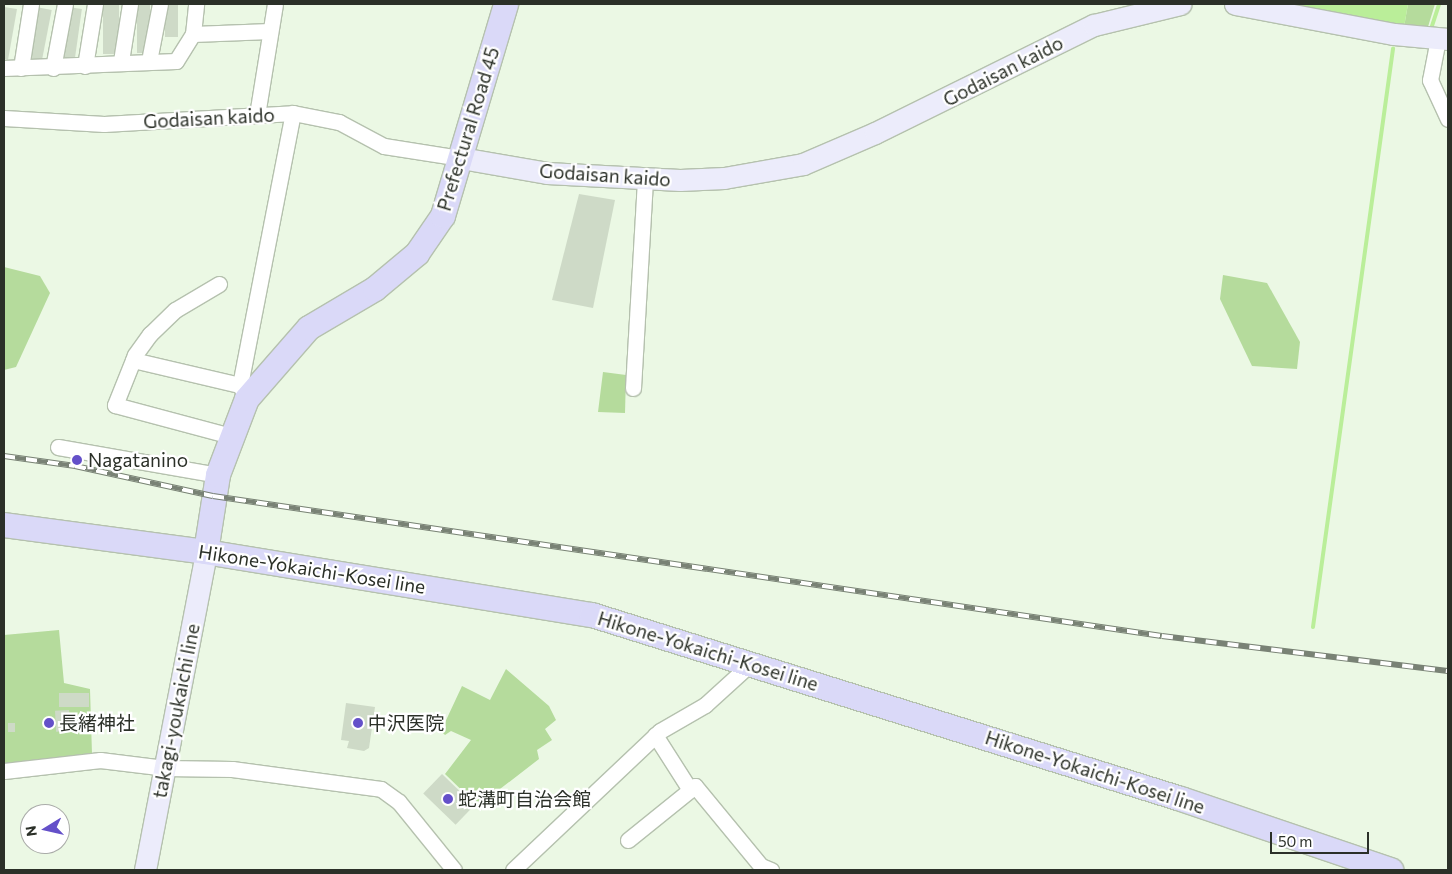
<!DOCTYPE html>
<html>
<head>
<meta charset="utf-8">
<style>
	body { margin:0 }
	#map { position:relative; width:1452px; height:874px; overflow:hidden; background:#ebf8e4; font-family:Commissioner,"Noto Sans JP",sans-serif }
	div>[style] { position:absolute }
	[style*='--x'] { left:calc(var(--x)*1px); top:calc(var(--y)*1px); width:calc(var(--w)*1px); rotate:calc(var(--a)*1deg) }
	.green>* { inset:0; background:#b5db9c }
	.water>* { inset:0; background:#baee99 }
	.stream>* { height:4px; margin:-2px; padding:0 2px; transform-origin:2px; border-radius:2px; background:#baee99 }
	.building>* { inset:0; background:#cedac7; transform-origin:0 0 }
	.roads { filter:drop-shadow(1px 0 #b5c1ae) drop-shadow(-1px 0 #b5c1ae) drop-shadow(0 1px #b5c1ae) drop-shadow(0 -1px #b5c1ae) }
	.street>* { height:15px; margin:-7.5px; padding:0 7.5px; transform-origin:7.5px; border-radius:7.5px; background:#fff }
	.secondary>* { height:21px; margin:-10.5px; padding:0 10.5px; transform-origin:10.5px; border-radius:10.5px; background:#ececfb }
	.primary>* { height:24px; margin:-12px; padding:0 12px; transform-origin:12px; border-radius:12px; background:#dad9f8 }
	.rail>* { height:5.5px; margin-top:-2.75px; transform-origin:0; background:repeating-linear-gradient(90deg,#fff 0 11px,#798275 0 22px); box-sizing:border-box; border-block:1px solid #798275 }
	.dots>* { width:14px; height:14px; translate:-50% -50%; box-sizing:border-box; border:2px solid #fff; border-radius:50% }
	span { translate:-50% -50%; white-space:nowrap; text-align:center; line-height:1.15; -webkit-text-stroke:4.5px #fff; paint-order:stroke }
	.street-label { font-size:19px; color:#2b3028 }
	.poi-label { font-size:19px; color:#2b3028 }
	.left { translate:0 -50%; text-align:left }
	.frame { position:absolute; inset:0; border:5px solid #2b3028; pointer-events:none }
	.north { position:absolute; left:20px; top:804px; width:50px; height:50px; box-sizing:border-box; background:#fff; border:1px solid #aaaca9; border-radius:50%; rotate:261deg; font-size:14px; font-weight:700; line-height:20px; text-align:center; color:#2b3028 }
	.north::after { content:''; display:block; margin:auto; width:18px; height:22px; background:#6450c9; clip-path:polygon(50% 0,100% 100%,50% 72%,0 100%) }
	.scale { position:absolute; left:1270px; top:832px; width:99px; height:22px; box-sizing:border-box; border:2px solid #2b3028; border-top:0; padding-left:6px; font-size:15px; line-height:18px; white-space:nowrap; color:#2b3028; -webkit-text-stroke:4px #fff; paint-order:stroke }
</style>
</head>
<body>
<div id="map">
	<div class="green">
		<div style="clip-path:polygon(1408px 4px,1435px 4px,1427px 30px,1404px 27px)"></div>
		<div style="clip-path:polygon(4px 267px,40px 276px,50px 293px,16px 367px,4px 370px)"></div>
		<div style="clip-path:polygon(1223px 275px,1267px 283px,1300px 342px,1297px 369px,1252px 366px,1220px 299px)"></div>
		<div style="clip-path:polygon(603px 372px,626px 375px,625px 413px,598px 412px)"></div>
		<div style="clip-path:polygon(59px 630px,64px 683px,90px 689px,92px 754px,4px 765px,4px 635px)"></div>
		<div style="clip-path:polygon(506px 669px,549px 706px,556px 720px,545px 729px,552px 740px,537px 750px,539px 759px,478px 806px,445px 774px,471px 740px,451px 731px,445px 735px,441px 731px,462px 686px,490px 700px)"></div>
	</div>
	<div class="water">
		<div style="clip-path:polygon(1291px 4px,1408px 4px,1404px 27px)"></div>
	</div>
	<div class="stream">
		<div style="--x:1431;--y:29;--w:26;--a:-72"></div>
		<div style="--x:1313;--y:627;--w:584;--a:-82.12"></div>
	</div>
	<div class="building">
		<div style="left:103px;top:4px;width:16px;height:50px"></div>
		<div style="left:137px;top:4px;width:13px;height:49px"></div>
		<div style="left:165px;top:4px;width:13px;height:33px"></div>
		<div style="clip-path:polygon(4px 7px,17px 9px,8px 60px,4px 59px)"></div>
		<div style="left:36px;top:7px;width:16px;height:52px;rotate:11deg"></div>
		<div style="left:68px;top:7px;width:14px;height:56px;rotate:8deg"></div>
		<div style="clip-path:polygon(579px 194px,615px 200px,593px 308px,552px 300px)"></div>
		<div style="left:59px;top:693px;width:30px;height:14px"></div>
		<div style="clip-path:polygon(346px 703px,375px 707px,369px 748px,364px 751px,347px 748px,349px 741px,341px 740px)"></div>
		<div style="left:69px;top:710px;width:21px;height:14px;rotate:87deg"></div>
		<div style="left:8px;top:723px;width:7px;height:9px"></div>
		<div style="left:442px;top:774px;width:45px;height:27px;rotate:44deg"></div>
	</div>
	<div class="roads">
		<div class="street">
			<div style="--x:193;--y:34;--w:30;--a:-84"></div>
			<div style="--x:1438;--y:39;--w:42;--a:101"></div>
			<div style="--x:1430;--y:80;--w:43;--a:65.2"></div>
			<div style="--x:121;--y:61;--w:58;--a:-81"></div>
			<div style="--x:149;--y:61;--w:58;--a:-79.1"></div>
			<div style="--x:85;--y:66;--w:63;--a:-80.8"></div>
			<div style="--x:4;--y:68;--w:172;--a:-2.3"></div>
			<div style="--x:176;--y:61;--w:32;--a:-58"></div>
			<div style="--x:193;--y:34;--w:77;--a:-2.2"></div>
			<div style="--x:21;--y:68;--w:65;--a:-81.1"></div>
			<div style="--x:53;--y:68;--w:65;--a:-79.4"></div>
			<div style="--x:257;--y:115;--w:112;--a:-80.8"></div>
			<div style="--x:4;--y:118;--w:100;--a:3.4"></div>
			<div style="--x:104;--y:124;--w:189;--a:-3.3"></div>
			<div style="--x:293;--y:113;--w:47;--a:11.1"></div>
			<div style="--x:339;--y:122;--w:51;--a:28.1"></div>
			<div style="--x:384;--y:146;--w:78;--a:8.9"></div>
			<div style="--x:219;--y:284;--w:51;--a:149.4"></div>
			<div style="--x:175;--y:310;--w:35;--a:136"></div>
			<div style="--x:150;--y:334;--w:26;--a:126"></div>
			<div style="--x:135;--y:355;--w:54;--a:111.8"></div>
			<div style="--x:115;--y:405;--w:120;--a:15"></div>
			<div style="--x:133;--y:360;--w:110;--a:13.2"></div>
			<div style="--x:633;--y:388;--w:211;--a:-86.7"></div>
			<div style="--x:247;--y:399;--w:16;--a:-117"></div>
			<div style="--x:240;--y:385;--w:277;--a:-79"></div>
			<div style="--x:58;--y:447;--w:162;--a:9.9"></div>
			<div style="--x:655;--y:735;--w:65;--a:57.5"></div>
			<div style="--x:4;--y:771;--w:97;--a:-6.5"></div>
			<div style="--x:100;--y:760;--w:65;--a:7"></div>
			<div style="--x:165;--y:768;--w:67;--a:0.9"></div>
			<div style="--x:232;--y:769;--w:150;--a:7.6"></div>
			<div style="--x:381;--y:789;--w:22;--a:36"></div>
			<div style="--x:399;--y:802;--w:87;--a:51"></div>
			<div style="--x:628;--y:840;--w:86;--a:-38.9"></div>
			<div style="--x:695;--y:786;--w:104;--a:50.5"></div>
			<div style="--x:761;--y:866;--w:11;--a:22"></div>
			<div style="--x:513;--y:870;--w:202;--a:-43.4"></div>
			<div style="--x:660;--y:731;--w:52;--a:-30"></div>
			<div style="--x:705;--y:705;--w:61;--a:-42.3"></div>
		</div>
		<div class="secondary">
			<div style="--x:1235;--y:4;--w:162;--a:10.7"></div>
			<div style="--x:1394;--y:34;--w:54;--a:5.3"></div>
			<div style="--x:461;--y:158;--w:87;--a:9.9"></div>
			<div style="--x:547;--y:173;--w:133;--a:3"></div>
			<div style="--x:680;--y:180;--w:44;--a:-2.6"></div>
			<div style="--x:724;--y:178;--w:80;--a:-10"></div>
			<div style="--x:803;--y:164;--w:78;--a:-23.3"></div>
			<div style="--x:875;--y:133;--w:244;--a:-26.3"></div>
			<div style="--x:1094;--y:25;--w:89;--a:-13.7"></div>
			<div style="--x:145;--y:870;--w:324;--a:-79.1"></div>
		</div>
		<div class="primary">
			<div style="--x:4;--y:525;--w:204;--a:7.6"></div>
			<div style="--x:206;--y:552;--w:391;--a:9.3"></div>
			<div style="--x:592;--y:615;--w:617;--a:17.35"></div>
			<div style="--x:1181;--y:799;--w:222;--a:18.7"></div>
			<div style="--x:206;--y:552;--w:78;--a:-81.1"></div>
			<div style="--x:218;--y:475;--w:81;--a:-69.1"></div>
			<div style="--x:247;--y:399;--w:94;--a:-48.9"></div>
			<div style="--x:309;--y:328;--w:77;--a:-30.6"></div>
			<div style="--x:375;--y:289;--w:55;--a:-39.8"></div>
			<div style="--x:417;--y:254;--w:46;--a:-55.6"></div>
			<div style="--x:443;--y:216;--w:221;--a:-73.4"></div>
		</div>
	</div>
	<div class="rail">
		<div style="--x:4;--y:456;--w:72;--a:8"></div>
		<div style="--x:75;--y:466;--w:141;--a:12.3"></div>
		<div style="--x:213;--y:496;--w:959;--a:8.39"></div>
		<div style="--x:1162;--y:636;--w:288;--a:7"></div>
	</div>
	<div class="dots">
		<div style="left:77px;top:460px;background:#6450c9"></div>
		<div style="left:49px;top:723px;background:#6450c9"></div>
		<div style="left:358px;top:723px;background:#6450c9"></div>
		<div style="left:448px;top:799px;background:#6450c9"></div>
	</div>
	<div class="street-label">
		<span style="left:1003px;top:71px;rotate:-27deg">Godaisan kaido</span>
		<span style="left:209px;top:118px;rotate:-3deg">Godaisan kaido</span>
		<span style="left:468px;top:129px;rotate:-73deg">Prefectural Road 45</span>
		<span style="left:605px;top:175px;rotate:4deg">Godaisan kaido</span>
		<span style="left:312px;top:569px;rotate:9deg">Hikone-Yokaichi-Kosei line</span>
		<span style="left:708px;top:651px;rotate:17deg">Hikone-Yokaichi-Kosei line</span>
		<span style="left:176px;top:711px;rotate:-79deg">takagi-youkaichi line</span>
		<span style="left:1095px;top:772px;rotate:18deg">Hikone-Yokaichi-Kosei line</span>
	</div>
	<div class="poi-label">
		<span class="left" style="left:88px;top:460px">Nagatanino</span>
		<span class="left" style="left:59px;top:723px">長緒神社</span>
		<span class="left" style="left:368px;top:723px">中沢医院</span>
		<span class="left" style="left:458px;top:799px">蛇溝町自治会館</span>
	</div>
	<div class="frame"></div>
	<div class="north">N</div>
	<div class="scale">50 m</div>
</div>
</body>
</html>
